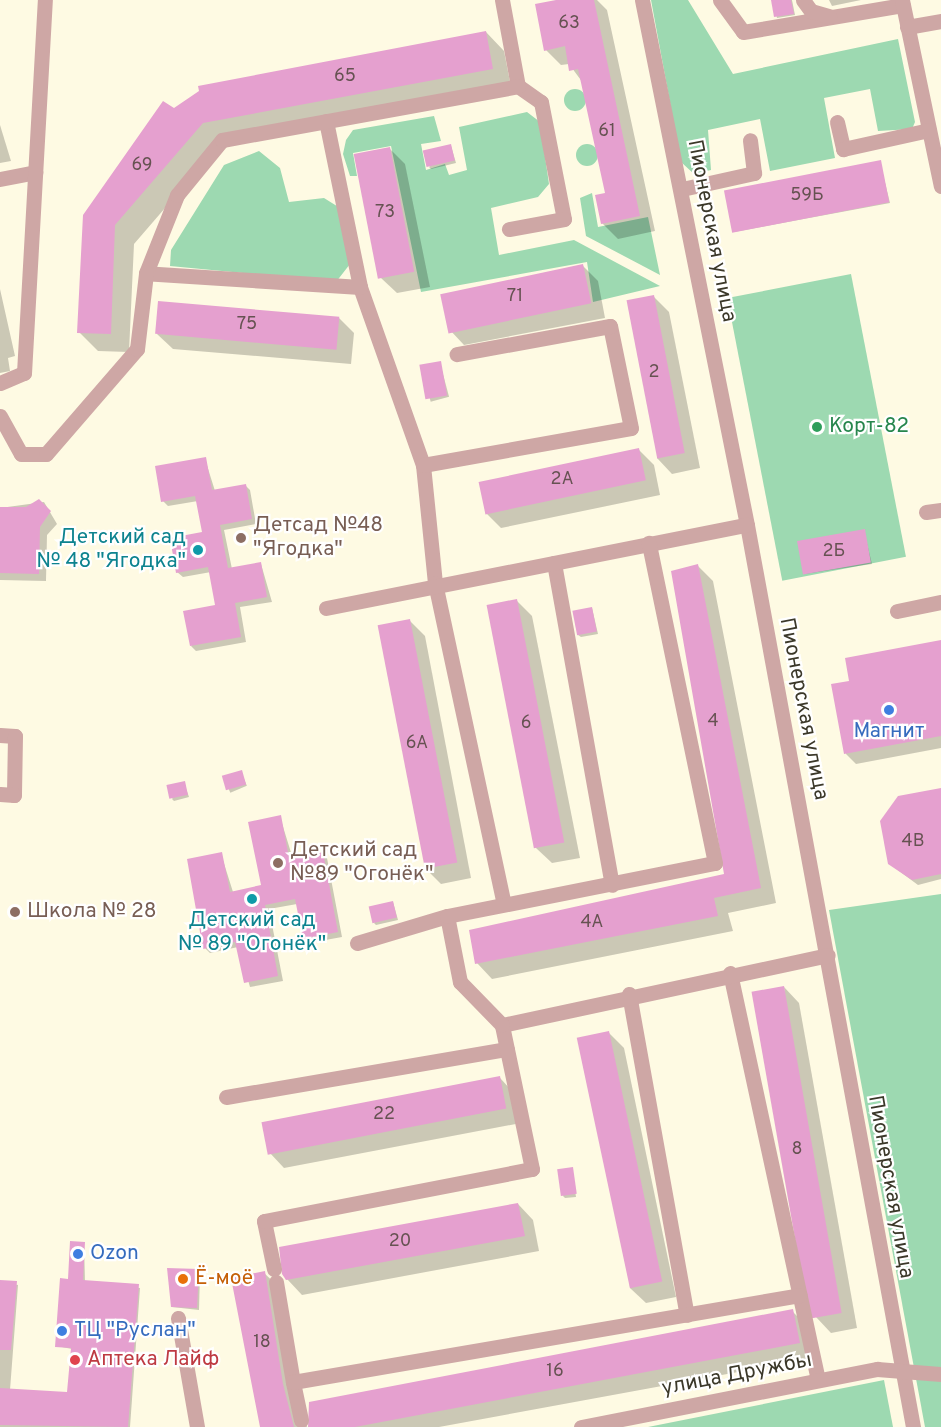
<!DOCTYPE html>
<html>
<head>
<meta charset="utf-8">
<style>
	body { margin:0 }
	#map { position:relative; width:941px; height:1427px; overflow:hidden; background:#fefae3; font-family:Overpass,sans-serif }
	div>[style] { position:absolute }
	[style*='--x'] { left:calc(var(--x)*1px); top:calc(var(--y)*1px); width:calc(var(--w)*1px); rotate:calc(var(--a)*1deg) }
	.green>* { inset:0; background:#9dd9b1; transform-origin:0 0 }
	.round { border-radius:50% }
	.shadow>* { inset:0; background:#0003; transform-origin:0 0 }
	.building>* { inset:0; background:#e5a0cf; transform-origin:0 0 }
	.minor>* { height:15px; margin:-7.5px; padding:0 7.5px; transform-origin:7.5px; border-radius:7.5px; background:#cea7a5 }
	.dots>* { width:16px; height:16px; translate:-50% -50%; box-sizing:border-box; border:3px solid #fff; border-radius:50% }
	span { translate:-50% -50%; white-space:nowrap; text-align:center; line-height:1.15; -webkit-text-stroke:4.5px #fff; paint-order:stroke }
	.number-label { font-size:18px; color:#665252 }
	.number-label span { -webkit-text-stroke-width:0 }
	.street-label { font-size:21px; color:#3b3829 }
	.leisure-label { font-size:21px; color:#27864d }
	.left { translate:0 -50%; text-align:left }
	.education-label { font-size:21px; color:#785e54 }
	.culture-label { font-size:21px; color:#0d838f }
	.right { translate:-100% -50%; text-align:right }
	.shop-label { font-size:21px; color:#366cbe }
	.food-label { font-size:21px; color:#c56008 }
	.health-label { font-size:21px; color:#be3a42 }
</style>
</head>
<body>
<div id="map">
	<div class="green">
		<div style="clip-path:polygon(651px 0,688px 0,733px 74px,898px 39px,915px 122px,912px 129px,878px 131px,870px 89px,824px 98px,835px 158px,770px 171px,760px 119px,708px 130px,711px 170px,694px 174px,681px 162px)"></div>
		<div class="round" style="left:564px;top:89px;width:22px;height:22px"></div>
		<div style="clip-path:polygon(527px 112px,540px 122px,549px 184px,538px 197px,491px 208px,499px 255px,574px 240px,660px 286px,593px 302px,587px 262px,421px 292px,391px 146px,353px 153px,357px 176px,350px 176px,343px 154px,346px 140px,353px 130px,434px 116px,441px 141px,421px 144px,426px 170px,445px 164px,449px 175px,467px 170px,459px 127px)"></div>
		<div class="round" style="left:576px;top:144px;width:22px;height:22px"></div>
		<div style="clip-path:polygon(259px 151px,280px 168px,289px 202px,324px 198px,340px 208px,350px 264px,336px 282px,170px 266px,171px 250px,224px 165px)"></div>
		<div style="clip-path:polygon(592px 193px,598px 227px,648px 217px,660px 275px,586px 236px,580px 198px)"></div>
		<div style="left:851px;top:274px;width:288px;height:126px;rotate:79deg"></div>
		<div style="clip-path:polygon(941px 894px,941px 1427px,925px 1427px,829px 910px)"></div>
		<div style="clip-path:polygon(884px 1380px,893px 1427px,648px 1427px)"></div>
	</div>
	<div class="shadow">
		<div style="clip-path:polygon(563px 0,597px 0,607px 10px,655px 231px,618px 239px,602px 223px,607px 194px,583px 83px,569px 64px,561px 65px,546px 50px)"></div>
		<div style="clip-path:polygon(772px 0,792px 0,795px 15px,777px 18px)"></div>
		<div style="clip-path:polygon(829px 0,861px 0,832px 6px)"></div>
		<div style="clip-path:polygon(486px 32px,504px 51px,511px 87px,222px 142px,134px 244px,129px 352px,98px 351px,79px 332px,84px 215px,174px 110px)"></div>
		<div style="clip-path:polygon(0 125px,11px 161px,0 163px)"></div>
		<div style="clip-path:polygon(451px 146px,456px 163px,431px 169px,429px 167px)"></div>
		<div style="clip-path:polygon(389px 148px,405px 164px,430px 287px,397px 293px,381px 278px)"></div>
		<div style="clip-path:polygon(880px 162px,890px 203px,734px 232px)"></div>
		<div style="clip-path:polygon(583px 266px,598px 281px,605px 318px,464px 345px,449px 329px)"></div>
		<div style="clip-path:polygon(0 289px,15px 356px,8px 358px,10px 371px,0 373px)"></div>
		<div style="clip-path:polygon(653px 296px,669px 312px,700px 468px,672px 474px,657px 458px)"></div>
		<div style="clip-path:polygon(339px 318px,354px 333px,351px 364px,173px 349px,157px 334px)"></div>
		<div style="left:440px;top:363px;width:35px;height:19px;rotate:75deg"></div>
		<div style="clip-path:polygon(639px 450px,654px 465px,660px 495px,501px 528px,485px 512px)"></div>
		<div style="clip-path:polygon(205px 459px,215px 491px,245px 485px,250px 490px,256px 524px,224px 530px,232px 569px,261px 564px,272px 602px,240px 607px,246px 642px,196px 651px,191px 646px,217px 606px,211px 572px,183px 577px,177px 572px,203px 533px,198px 501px,168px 506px,163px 501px)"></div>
		<div style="clip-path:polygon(44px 502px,57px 524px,47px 535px,46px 581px,0 580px,0 508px)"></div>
		<div style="clip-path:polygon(864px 531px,872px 564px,804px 574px)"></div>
		<div style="clip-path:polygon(698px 566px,713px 581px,776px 903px,728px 913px,733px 931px,492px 979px,477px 963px,726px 875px)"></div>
		<div style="clip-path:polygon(517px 601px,532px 616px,580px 858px,552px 863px,536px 848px,489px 606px)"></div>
		<div style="clip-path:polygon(592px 608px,598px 634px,581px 637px,578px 635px)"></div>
		<div style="clip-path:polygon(410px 621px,425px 636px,471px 878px,441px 884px,425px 868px)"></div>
		<div style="clip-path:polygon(941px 642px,941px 748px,856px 764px,846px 754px,851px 682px)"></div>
		<div style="left:241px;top:772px;width:15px;height:18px;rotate:67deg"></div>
		<div style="clip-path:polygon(184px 783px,189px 797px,174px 801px,172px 799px)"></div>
		<div style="clip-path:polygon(941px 791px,941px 879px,918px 885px,895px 868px)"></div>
		<div style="clip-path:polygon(280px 817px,293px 859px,322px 853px,327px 858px,342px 937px,309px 943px,297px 904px,269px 909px,283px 981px,250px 987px,238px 947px,210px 953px,205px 948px,221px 854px,233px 892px,262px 887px)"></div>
		<div style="clip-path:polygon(393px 902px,398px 920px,376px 925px,374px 923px)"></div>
		<div style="clip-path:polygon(784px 987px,799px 1003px,857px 1328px,831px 1333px,816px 1317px)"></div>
		<div style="clip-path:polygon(609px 1033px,624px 1048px,676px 1297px,646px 1303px,630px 1288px)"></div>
		<div style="clip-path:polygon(500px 1078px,515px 1094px,521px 1123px,284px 1168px,269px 1152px)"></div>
		<div style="clip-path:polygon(572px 1169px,576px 1197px,565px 1198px,563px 1196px)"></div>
		<div style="clip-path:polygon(518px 1204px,533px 1220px,539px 1251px,302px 1295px,287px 1279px)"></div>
		<div style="clip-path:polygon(84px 1243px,85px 1282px,140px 1288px,130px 1427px,0 1427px,0 1281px,18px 1285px,10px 1390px,69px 1394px,72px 1349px,57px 1346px,69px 1281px)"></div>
		<div style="clip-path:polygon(169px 1269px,200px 1273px,199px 1310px,172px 1307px)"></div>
		<div style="clip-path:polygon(264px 1273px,280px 1288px,307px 1427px,792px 1311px,808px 1327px,815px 1358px,439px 1427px,261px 1427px)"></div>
	</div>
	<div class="building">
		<div style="clip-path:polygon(556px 0,594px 0,640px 216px,601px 224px,595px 195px,605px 193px,578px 69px,569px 71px,565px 46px,544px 51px,535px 4px)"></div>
		<div style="clip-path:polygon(771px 0,791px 0,794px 14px,774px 17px)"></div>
		<div style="clip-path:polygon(486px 31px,493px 69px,203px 123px,115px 225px,111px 334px,77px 333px,83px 215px,163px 101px,174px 108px,199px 91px,198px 86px)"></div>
		<div style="left:451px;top:144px;width:17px;height:29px;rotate:77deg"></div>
		<div style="left:390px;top:147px;width:127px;height:37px;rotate:79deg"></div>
		<div style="left:881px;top:160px;width:43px;height:160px;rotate:79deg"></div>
		<div style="left:583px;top:264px;width:40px;height:146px;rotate:78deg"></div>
		<div style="left:654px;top:295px;width:161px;height:28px;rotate:79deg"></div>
		<div style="left:158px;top:301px;width:182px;height:33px;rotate:5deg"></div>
		<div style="left:441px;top:361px;width:35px;height:22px;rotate:80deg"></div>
		<div style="left:639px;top:448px;width:33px;height:164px;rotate:78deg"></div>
		<div style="clip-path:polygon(206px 457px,212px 490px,246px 484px,252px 519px,220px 525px,228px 568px,261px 562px,267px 597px,235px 603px,241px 637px,190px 646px,183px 611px,215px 605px,208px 567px,176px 573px,170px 538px,202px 532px,195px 496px,161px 502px,155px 466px)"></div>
		<div style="clip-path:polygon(39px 499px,51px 511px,40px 527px,39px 574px,0 573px,0 507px,26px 507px)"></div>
		<div style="left:865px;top:529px;width:34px;height:69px;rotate:80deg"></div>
		<div style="clip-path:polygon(698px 564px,761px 888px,714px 898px,718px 916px,475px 964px,469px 930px,724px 874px,671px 571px)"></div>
		<div style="left:517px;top:599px;width:248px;height:31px;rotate:79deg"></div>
		<div style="left:592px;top:607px;width:25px;height:20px;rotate:79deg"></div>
		<div style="left:410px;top:619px;width:248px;height:33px;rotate:79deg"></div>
		<div style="clip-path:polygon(941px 640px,941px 736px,844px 754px,831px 684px,849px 681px,845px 658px)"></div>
		<div style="left:242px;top:770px;width:15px;height:21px;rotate:74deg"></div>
		<div style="left:185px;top:781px;width:14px;height:19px;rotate:78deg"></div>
		<div style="clip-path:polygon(941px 788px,941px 874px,912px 880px,888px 864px,880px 821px,898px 796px)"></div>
		<div style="clip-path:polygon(281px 815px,289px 858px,323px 852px,338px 932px,303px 939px,295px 899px,265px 905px,278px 976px,244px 983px,235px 942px,203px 949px,187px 859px,222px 852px,230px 892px,261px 885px,248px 822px)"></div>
		<div style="left:393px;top:901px;width:17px;height:25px;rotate:77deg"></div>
		<div style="left:784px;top:986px;width:332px;height:33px;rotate:80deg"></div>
		<div style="left:609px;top:1031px;width:256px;height:33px;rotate:78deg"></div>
		<div style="left:500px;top:1076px;width:33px;height:243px;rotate:79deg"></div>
		<div style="left:573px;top:1167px;width:27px;height:16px;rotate:82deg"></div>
		<div style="clip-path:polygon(518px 1203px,525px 1236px,286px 1280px,282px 1274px,279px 1247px)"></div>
		<div style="clip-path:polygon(70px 1241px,85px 1242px,83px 1280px,139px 1284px,128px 1427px,0 1425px,0 1388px,67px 1392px,71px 1348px,55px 1347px,60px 1278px,68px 1279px)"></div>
		<div style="clip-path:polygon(167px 1268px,199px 1269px,197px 1308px,171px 1307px)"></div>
		<div style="clip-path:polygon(265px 1271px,283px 1384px,294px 1427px,260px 1427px,231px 1278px)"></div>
		<div style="clip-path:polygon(0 1280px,17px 1281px,11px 1350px,0 1350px)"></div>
		<div style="clip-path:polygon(793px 1309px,800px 1343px,355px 1427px,308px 1427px,309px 1402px)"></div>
	</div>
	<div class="minor">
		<div style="--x:502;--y:0;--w:87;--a:79.5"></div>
		<div style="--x:518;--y:86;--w:28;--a:35"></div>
		<div style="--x:541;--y:102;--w:119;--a:78.9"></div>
		<div style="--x:564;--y:219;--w:56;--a:169.7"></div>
		<div style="--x:642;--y:0;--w:535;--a:78.69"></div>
		<div style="--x:747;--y:525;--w:917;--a:79.57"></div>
		<div style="--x:720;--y:0;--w:39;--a:54"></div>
		<div style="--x:743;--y:32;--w:162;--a:-9.6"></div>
		<div style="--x:803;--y:0;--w:14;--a:54"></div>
		<div style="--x:811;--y:11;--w:19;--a:16"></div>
		<div style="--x:902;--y:0;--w:190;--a:78.2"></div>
		<div style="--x:907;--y:27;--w:35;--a:-10"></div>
		<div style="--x:326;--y:121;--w:169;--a:78.4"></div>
		<div style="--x:360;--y:287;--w:189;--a:70.5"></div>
		<div style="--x:423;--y:465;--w:119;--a:84.2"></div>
		<div style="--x:435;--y:583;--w:325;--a:77.9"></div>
		<div style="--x:837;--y:122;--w:28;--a:77"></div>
		<div style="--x:843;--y:149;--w:88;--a:-12.5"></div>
		<div style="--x:0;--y:179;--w:36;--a:-11"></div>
		<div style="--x:682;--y:189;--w:74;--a:-12.5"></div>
		<div style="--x:754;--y:173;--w:33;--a:-97"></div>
		<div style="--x:360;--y:287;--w:214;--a:-176.3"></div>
		<div style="--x:146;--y:273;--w:84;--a:-68.3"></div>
		<div style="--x:177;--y:195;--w:71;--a:-50.7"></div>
		<div style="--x:222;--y:140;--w:301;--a:-10.3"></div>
		<div style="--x:0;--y:383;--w:26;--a:-23"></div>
		<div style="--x:24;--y:373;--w:374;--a:-86.8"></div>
		<div style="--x:0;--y:416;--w:43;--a:61.1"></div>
		<div style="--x:21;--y:454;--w:25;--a:0"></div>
		<div style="--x:46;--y:454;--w:139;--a:-49.1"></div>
		<div style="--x:137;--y:349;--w:77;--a:-83.2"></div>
		<div style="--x:423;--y:465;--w:211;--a:-10.1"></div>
		<div style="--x:631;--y:428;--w:104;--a:-101.6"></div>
		<div style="--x:610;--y:326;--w:156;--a:169.6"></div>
		<div style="--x:926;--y:512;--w:15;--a:-8"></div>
		<div style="--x:554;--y:563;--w:327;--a:79.8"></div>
		<div style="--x:326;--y:608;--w:429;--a:-11.2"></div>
		<div style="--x:897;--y:611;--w:45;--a:-11.6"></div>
		<div style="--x:0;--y:735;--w:15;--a:4"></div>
		<div style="--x:15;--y:736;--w:59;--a:91"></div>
		<div style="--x:14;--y:795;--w:14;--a:-176"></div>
		<div style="--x:357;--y:943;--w:94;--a:-16.7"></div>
		<div style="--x:730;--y:973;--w:416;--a:77.8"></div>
		<div style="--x:629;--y:994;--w:326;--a:79.8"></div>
		<div style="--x:502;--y:1025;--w:333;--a:-12.1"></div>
		<div style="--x:226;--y:1097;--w:285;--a:-9.7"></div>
		<div style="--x:274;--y:1269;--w:49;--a:-101.8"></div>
		<div style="--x:264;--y:1221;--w:273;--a:-11"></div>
		<div style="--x:532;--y:1169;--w:147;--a:-101.8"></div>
		<div style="--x:502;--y:1025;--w:60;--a:-134.3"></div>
		<div style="--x:460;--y:982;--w:67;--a:-101.1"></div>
		<div style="--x:447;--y:916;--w:273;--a:-11.2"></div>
		<div style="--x:715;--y:863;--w:327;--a:-101.7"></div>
		<div style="--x:276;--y:1282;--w:101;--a:80.4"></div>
		<div style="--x:178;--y:1318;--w:111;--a:80.1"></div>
		<div style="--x:301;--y:1420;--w:39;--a:-102"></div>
		<div style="--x:293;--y:1382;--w:514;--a:-9.74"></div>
		<div style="--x:581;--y:1427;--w:302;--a:-11.1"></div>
		<div style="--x:877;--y:1369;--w:64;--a:4.5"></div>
	</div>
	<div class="dots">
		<div style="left:817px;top:427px;background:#2e9e5b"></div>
		<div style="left:241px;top:538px;background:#8d6e63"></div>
		<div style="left:198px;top:550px;background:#0f9aa8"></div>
		<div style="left:889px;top:710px;background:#3f7fe0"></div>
		<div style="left:278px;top:863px;background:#8d6e63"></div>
		<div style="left:252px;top:899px;background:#0f9aa8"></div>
		<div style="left:15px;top:912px;background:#8d6e63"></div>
		<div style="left:78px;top:1254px;background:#3f7fe0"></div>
		<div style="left:183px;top:1279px;background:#e8710a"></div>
		<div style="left:62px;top:1331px;background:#3f7fe0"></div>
		<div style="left:75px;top:1360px;background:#e0444e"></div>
	</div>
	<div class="number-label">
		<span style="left:569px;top:24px">63</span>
		<span style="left:345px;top:77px">65</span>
		<span style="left:607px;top:132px">61</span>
		<span style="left:142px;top:166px">69</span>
		<span style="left:807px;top:196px">59Б</span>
		<span style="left:385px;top:213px">73</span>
		<span style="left:515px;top:297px">71</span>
		<span style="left:247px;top:325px">75</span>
		<span style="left:654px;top:373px">2</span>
		<span style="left:562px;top:480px">2А</span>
		<span style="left:834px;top:552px">2Б</span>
		<span style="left:713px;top:722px">4</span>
		<span style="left:526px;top:724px">6</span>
		<span style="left:417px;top:744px">6А</span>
		<span style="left:913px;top:842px">4В</span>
		<span style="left:592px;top:923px">4А</span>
		<span style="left:384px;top:1115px">22</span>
		<span style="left:797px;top:1150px">8</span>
		<span style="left:400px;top:1242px">20</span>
		<span style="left:262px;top:1343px">18</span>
		<span style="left:555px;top:1372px">16</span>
	</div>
	<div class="street-label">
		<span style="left:711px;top:231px;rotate:79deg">Пионерская улица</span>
		<span style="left:803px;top:709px;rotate:79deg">Пионерская улица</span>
		<span style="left:890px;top:1187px;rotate:80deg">Пионерская улица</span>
		<span style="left:737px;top:1375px;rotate:-11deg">улица Дружбы</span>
	</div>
	<div class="leisure-label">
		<span class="left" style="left:829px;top:427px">Корт-82</span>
	</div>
	<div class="education-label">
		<span class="left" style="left:253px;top:538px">Детсад №48<br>"Ягодка"</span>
		<span class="left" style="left:290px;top:863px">Детский сад<br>№89 "Огонёк"</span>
		<span class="left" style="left:27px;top:912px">Школа № 28</span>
	</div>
	<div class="culture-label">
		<span class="right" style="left:186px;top:550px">Детский сад<br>№ 48 "Ягодка"</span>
		<span style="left:252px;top:933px">Детский сад<br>№ 89 "Огонёк"</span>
	</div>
	<div class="shop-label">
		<span style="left:889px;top:732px">Магнит</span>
		<span class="left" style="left:90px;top:1254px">Ozon</span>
		<span class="left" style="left:74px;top:1331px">ТЦ "Руслан"</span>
	</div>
	<div class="food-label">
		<span class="left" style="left:195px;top:1279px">Ё-моё</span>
	</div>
	<div class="health-label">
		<span class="left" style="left:87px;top:1360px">Аптека Лайф</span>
	</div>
</div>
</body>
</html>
